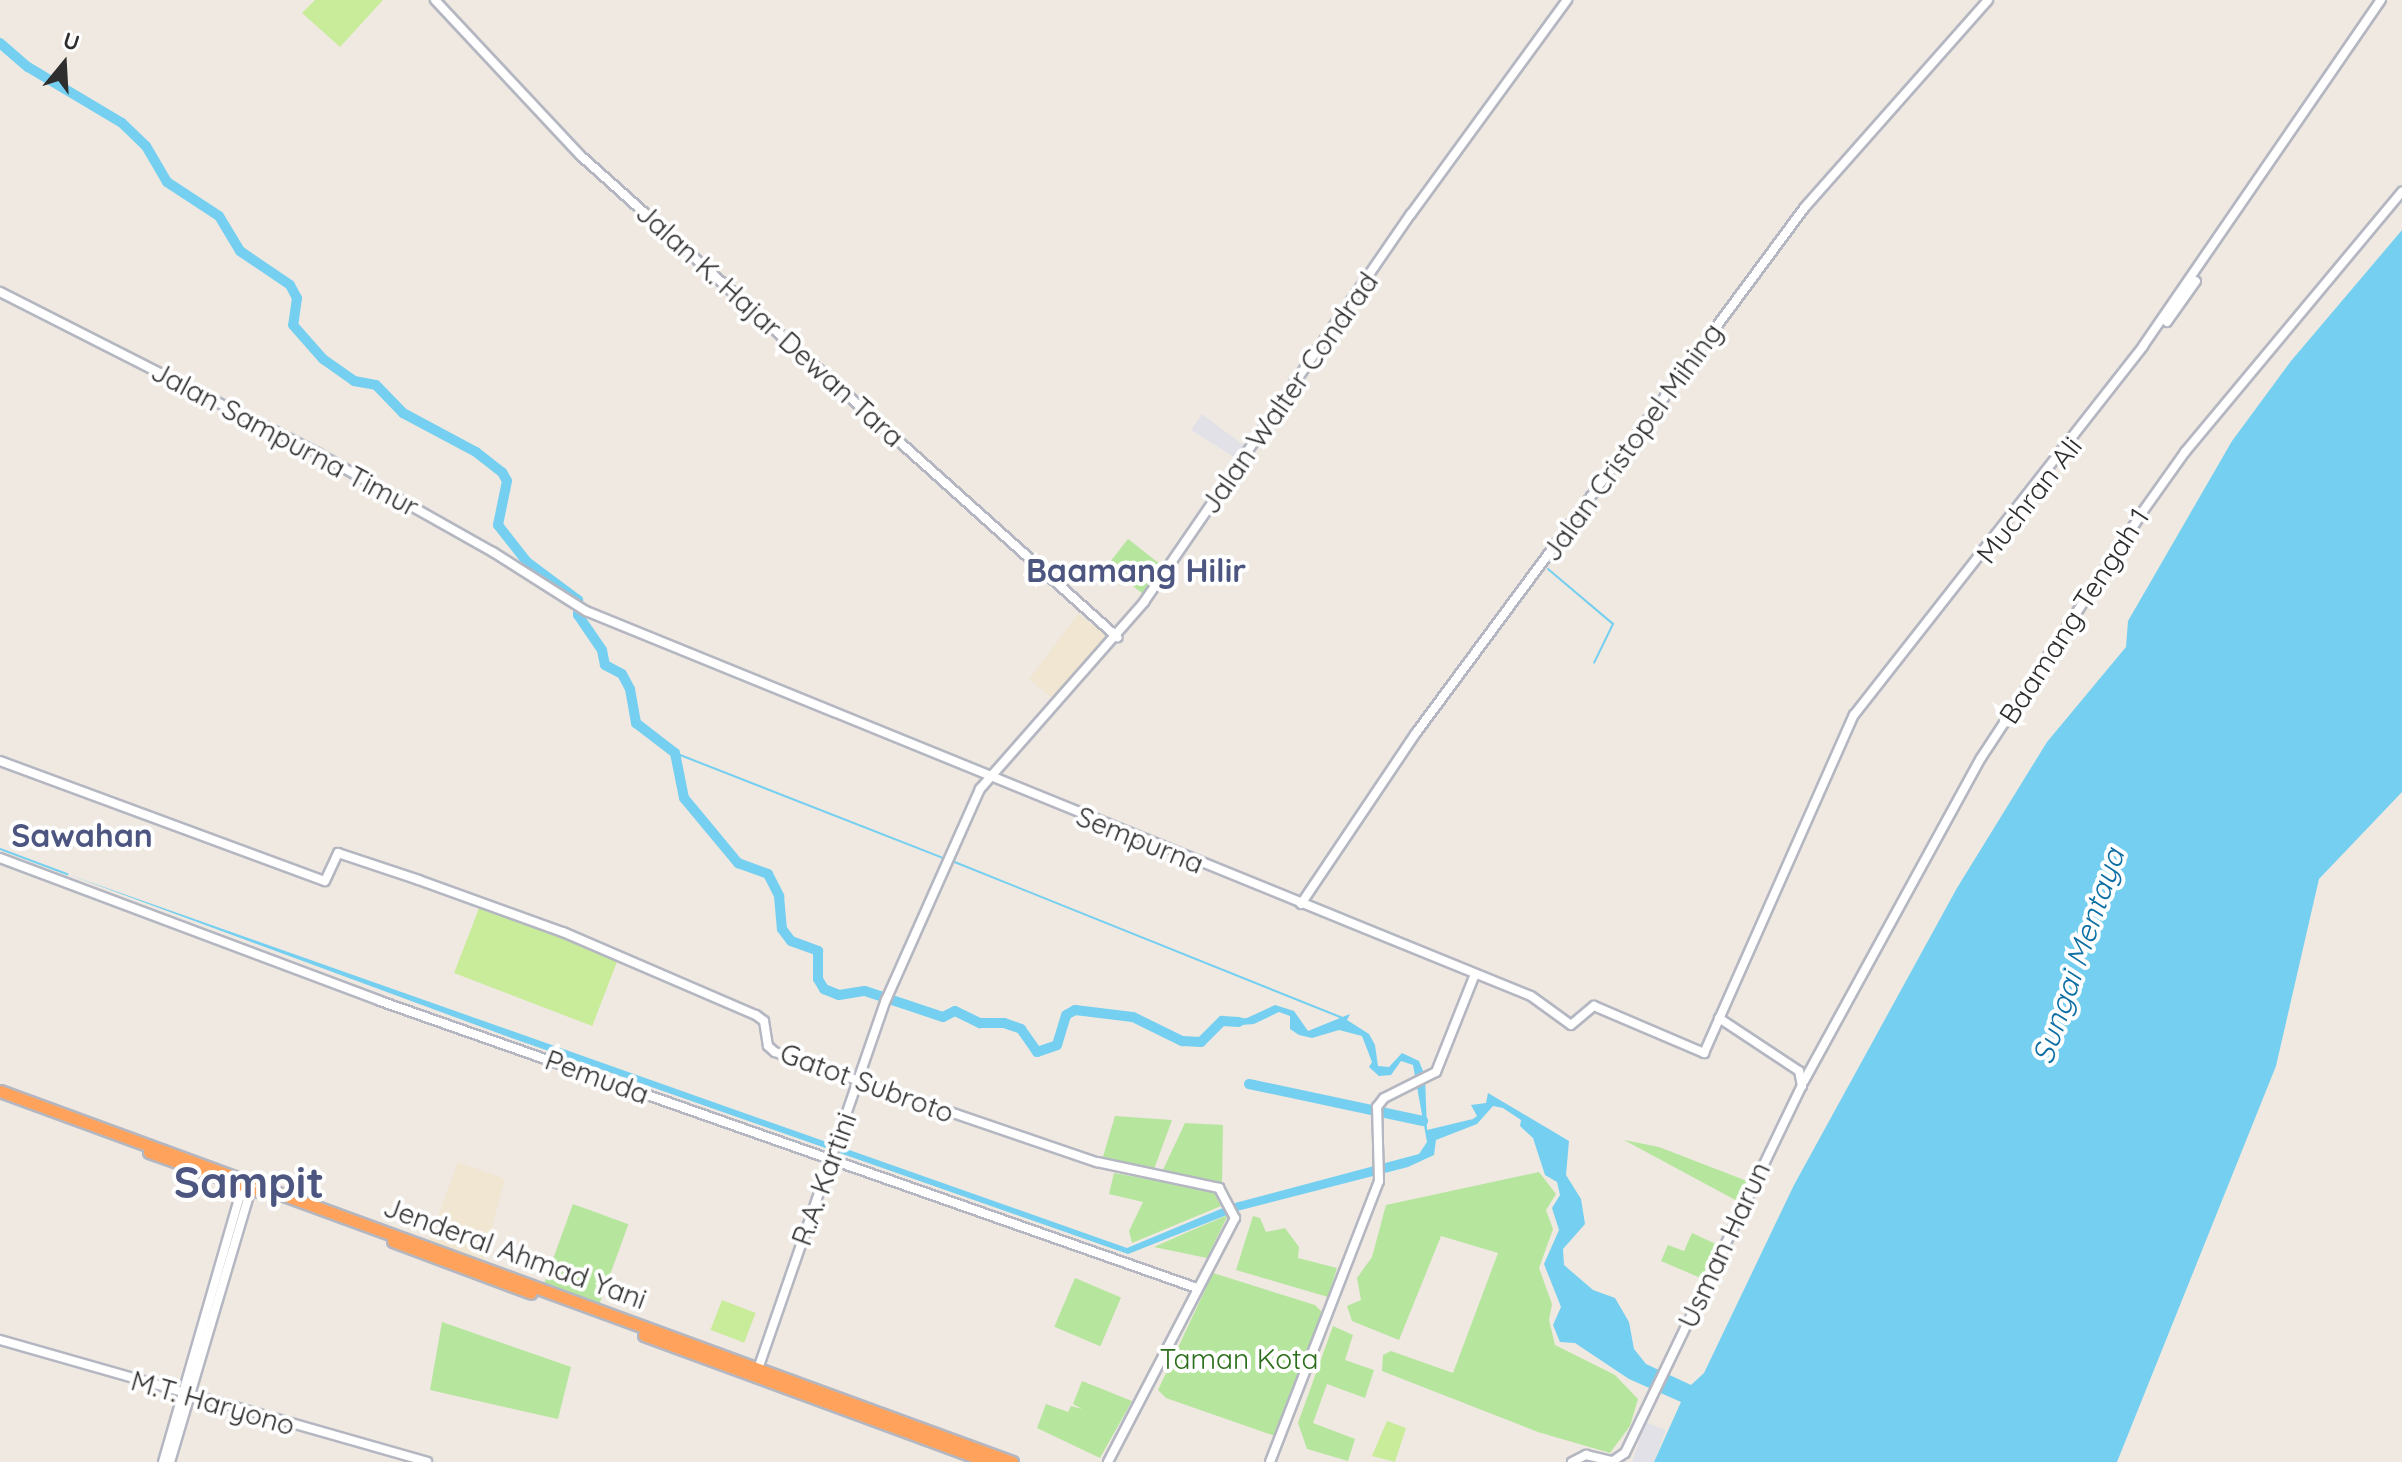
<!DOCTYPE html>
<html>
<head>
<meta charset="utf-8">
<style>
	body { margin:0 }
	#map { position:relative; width:2402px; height:1462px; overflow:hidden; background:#efe9e1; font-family:Quicksand,sans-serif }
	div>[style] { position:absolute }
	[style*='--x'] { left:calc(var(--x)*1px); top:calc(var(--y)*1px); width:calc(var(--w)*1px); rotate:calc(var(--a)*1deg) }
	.industrial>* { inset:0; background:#e3e1e8 }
	.education>* { inset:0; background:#f0e6d1; transform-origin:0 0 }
	.green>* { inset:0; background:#b6e59e; transform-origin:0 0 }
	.pitch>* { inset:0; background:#c9ec9a; transform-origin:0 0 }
	.water>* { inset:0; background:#75cff0 }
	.stream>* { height:2px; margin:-1px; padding:0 1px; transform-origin:1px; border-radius:1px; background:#75cff0 }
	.river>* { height:10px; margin:-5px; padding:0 5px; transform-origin:5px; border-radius:5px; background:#75cff0 }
	.roads { filter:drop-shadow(2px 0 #b4b7c1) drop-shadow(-2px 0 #b4b7c1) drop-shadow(0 2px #b4b7c1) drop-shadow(0 -2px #b4b7c1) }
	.secondary>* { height:8px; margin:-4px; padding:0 4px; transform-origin:4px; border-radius:4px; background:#fff }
	.highway>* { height:11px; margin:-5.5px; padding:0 5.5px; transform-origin:5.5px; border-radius:5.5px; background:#ffa35c }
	span { translate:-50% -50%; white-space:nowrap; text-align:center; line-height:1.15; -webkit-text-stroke:8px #fff; paint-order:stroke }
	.street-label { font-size:28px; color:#2e2e2e }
	.park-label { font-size:28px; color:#2c6e1b }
	.water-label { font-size:30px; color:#0d6fa3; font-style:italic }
	.quarter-label { font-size:32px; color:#4d5680; font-weight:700 }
	.town-label { font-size:44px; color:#4d5680; font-weight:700 }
	.north { position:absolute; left:24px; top:24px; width:80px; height:80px; -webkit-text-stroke:6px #fff; paint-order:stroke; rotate:18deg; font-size:22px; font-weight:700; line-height:32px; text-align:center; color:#2e2e2e }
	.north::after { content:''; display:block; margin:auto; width:28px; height:36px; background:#2e2e2e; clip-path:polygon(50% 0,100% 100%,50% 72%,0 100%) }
</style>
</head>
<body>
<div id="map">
	<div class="industrial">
		<div style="clip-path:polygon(1202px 414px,1246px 447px,1237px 459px,1191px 430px)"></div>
		<div style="clip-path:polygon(1645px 1422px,1666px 1430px,1654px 1462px,1632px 1462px)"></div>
	</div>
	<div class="education">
		<div style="left:1078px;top:614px;width:40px;height:82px;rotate:37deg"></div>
		<div style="clip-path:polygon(458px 1162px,505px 1179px,482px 1264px,428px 1243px)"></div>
	</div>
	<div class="green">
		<div style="left:1128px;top:539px;width:47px;height:34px;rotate:38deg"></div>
		<div style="clip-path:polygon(1115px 1116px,1172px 1120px,1153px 1172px,1102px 1160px)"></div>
		<div style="clip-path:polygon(1185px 1123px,1223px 1125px,1222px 1184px,1162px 1172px)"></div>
		<div style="clip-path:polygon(1624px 1140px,1659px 1147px,1747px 1181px,1739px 1202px)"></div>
		<div style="clip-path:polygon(1539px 1172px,1556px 1194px,1546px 1210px,1553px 1229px,1539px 1268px,1552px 1304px,1549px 1320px,1555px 1345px,1615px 1375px,1638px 1399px,1630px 1426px,1610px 1453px,1538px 1432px,1382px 1371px,1383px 1355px,1391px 1351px,1453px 1373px,1498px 1253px,1441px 1236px,1399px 1340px,1352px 1321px,1347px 1306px,1361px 1300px,1357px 1278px,1372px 1257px,1386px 1205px)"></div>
		<div style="clip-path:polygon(1114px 1173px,1213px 1191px,1221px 1206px,1132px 1243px,1129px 1231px,1143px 1202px,1109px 1194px)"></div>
		<div style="left:573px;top:1204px;width:59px;height:88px;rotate:20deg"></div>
		<div style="clip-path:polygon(1228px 1215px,1207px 1258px,1154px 1247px,1190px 1231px)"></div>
		<div style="clip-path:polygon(1253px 1216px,1260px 1218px,1266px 1232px,1285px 1228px,1299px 1247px,1298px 1258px,1337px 1268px,1328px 1297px,1236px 1270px)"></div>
		<div style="clip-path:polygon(1692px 1233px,1718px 1245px,1703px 1279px,1661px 1261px,1668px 1245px,1684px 1251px)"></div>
		<div style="clip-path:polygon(1213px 1273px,1315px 1305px,1323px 1313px,1275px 1436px,1166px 1398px,1158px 1390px)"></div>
		<div style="left:1075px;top:1278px;width:50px;height:53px;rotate:23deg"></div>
		<div style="clip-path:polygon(442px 1322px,571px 1367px,558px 1419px,430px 1390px)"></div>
		<div style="clip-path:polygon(1333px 1326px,1353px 1335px,1345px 1360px,1374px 1370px,1365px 1398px,1327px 1384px,1313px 1423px,1355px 1439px,1348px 1461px,1307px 1449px,1298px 1423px)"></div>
		<div style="clip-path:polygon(1082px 1381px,1132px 1401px,1100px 1458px,1037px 1428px,1046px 1404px,1068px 1412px,1071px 1406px,1082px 1409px,1073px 1404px)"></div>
	</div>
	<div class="pitch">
		<div style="clip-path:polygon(315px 0,383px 0,340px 47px,302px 13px)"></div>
		<div style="left:481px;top:903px;width:148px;height:75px;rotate:21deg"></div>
		<div style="left:722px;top:1300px;width:36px;height:32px;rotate:21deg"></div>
		<div style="clip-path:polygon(1387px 1421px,1406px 1428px,1395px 1462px,1372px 1456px)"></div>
	</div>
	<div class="water">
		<div style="clip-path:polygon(2402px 230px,2402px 792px,2319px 879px,2276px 1066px,2117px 1462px,1654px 1462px,1681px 1402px,1629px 1379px,1575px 1343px,1560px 1342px,1553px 1325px,1561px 1307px,1544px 1264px,1559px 1230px,1552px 1208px,1560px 1195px,1557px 1182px,1545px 1175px,1533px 1138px,1520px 1126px,1521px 1120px,1503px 1108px,1493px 1106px,1477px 1124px,1436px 1140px,1434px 1155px,1408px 1167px,1237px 1211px,1128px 1254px,506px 1036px,67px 874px,1127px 1248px,1235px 1203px,1419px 1154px,1427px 1142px,1413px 1065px,1401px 1061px,1391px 1075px,1379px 1076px,1369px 1067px,1372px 1062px,1362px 1036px,1339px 1030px,1312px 1038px,1299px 1035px,1290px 1029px,1290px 1016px,1279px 1012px,1254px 1024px,1228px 1026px,1229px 1019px,1247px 1018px,1275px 1005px,1294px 1011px,1308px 1031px,1350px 1014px,1347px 1020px,1369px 1034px,1375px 1045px,1378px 1066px,1389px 1067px,1402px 1053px,1419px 1061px,1425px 1076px,1427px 1130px,1473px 1119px,1477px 1116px,1471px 1105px,1486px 1103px,1488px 1093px,1569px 1141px,1566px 1175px,1581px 1199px,1585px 1224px,1563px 1249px,1564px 1265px,1593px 1290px,1615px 1298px,1629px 1322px,1634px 1349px,1646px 1364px,1691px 1385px,1704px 1373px,1794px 1185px,1957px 888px,2047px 742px,2126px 647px,2128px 621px,2232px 441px,2291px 361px)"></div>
	</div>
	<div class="stream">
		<div style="--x:1548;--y:569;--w:85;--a:40.2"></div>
		<div style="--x:1613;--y:624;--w:43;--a:116"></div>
		<div style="--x:675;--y:753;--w:291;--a:21.4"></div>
		<div style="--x:0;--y:849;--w:72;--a:20.5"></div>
		<div style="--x:952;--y:861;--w:421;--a:21.9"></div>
	</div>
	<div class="river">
		<div style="--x:0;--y:43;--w:37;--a:41"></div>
		<div style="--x:28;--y:67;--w:109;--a:30.8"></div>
		<div style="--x:122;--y:123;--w:33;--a:44"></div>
		<div style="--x:146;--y:146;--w:42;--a:59.7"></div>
		<div style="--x:167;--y:182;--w:62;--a:33.2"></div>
		<div style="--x:219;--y:216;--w:41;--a:59"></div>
		<div style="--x:240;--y:251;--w:60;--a:34.2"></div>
		<div style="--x:290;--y:285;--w:15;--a:62"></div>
		<div style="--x:297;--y:298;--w:27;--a:98"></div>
		<div style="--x:293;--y:325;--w:45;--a:48.6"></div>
		<div style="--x:323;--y:359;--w:38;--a:35"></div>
		<div style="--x:354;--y:381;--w:22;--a:10"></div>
		<div style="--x:376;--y:385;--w:39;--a:46"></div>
		<div style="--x:403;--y:413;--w:83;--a:28.1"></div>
		<div style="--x:476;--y:452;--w:33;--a:38"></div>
		<div style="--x:502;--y:472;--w:10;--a:61"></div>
		<div style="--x:507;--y:481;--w:45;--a:101.6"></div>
		<div style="--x:498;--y:525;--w:47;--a:51.9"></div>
		<div style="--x:527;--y:562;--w:64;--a:36.7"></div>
		<div style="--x:578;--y:600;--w:15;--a:90"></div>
		<div style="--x:578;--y:615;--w:42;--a:55.6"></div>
		<div style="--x:602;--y:650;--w:15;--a:79"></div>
		<div style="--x:605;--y:665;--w:19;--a:28"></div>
		<div style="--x:622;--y:674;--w:17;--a:62"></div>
		<div style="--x:630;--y:689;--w:35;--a:80"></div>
		<div style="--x:636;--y:723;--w:49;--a:37.6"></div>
		<div style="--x:675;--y:753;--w:46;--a:78.7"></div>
		<div style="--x:684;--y:798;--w:85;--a:50.3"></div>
		<div style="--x:738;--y:863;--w:32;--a:20"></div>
		<div style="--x:768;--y:874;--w:25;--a:63"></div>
		<div style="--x:779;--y:896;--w:33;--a:85"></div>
		<div style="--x:782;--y:929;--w:15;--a:53"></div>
		<div style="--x:791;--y:941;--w:29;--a:20"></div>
		<div style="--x:818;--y:951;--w:28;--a:90"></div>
		<div style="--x:818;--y:979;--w:12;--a:59"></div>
		<div style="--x:824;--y:989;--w:16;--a:22"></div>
		<div style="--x:839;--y:995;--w:26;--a:-9"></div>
		<div style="--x:865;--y:991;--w:82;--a:18.4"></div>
		<div style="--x:943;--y:1017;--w:13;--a:-27"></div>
		<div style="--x:955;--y:1011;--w:28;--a:26"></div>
		<div style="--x:980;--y:1023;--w:24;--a:0"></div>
		<div style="--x:1004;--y:1023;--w:18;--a:19"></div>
		<div style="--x:1021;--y:1029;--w:28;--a:55"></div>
		<div style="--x:1037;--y:1052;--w:21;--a:-19"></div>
		<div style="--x:1057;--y:1045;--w:31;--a:-73"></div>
		<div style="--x:1066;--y:1015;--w:10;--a:-29"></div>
		<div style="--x:1075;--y:1010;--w:58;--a:6.9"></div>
		<div style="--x:1133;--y:1017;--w:55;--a:26.1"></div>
		<div style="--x:1182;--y:1041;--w:19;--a:3"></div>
		<div style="--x:1201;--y:1042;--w:30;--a:-45"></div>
		<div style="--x:1222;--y:1021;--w:17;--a:3"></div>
		<div style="--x:1249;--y:1084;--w:178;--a:12"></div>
	</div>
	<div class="roads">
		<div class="secondary">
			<div style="--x:435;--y:0;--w:212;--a:46.9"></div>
			<div style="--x:580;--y:155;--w:722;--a:41.91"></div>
			<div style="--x:0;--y:292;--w:356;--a:26.9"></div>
			<div style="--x:317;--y:453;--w:202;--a:29.4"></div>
			<div style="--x:493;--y:552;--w:110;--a:32.4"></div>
			<div style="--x:586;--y:611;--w:1020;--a:22.17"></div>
			<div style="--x:1531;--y:996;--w:49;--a:35.9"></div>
			<div style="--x:1571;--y:1025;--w:30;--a:-40"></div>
			<div style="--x:1594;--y:1006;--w:120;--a:23.1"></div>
			<div style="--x:1704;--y:1053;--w:370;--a:-66.1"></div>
			<div style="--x:1854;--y:715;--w:469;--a:-51.9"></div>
			<div style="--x:2143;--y:346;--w:420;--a:-55.5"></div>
			<div style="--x:2167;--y:322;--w:50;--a:-54.7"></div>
			<div style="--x:0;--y:761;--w:346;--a:20.3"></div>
			<div style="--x:325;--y:881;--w:31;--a:-65"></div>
			<div style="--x:338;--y:853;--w:85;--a:18.4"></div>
			<div style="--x:419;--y:880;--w:153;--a:19.9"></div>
			<div style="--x:563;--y:932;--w:210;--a:23.3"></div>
			<div style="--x:756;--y:1015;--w:10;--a:37"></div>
			<div style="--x:764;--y:1021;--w:25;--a:81"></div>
			<div style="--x:768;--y:1046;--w:9;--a:41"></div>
			<div style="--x:775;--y:1052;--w:340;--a:18.9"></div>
			<div style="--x:1097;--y:1162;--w:125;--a:12"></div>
			<div style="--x:1219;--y:1188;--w:34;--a:62"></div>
			<div style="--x:1235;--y:1218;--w:275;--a:117.5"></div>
			<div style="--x:0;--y:858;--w:406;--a:20.6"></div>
			<div style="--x:380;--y:1001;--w:866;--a:19.36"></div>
			<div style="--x:1301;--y:904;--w:206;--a:-56.1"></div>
			<div style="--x:1416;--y:733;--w:654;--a:-53.52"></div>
			<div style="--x:1805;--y:207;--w:276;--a:-48.5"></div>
			<div style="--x:1804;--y:1081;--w:368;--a:-61.3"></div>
			<div style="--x:1981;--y:758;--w:292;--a:-56.7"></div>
			<div style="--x:2141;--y:514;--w:76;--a:-54.6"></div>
			<div style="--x:2185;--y:452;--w:339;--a:-50.2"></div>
			<div style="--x:0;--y:1340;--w:444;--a:15.9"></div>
			<div style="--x:758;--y:1369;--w:391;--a:-70.9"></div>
			<div style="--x:886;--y:1000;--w:231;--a:-66"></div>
			<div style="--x:980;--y:789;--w:249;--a:-48.7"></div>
			<div style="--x:1144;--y:602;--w:471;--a:-55.5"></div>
			<div style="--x:1411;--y:214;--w:265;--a:-53.9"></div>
			<div style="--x:163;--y:1462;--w:291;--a:-73.9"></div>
			<div style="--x:170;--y:1462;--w:289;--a:-73.5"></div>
			<div style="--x:1270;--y:1462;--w:301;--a:-68.8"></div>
			<div style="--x:1379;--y:1181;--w:74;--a:-91.5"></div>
			<div style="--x:1377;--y:1107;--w:11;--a:-52"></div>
			<div style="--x:1384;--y:1098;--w:58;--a:-26.6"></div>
			<div style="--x:1436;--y:1072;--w:105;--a:-68.3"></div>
			<div style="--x:1572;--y:1462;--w:16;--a:-27"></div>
			<div style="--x:1586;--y:1455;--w:28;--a:13"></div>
			<div style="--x:1613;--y:1461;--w:14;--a:-34"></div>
			<div style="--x:1625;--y:1453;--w:407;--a:-64.3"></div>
			<div style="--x:1802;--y:1086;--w:15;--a:-101"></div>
			<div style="--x:1799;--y:1071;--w:96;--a:-146.5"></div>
		</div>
		<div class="highway">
			<div style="--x:0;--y:1091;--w:1078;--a:20.13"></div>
			<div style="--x:149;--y:1152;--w:123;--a:19.5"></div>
			<div style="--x:393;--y:1241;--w:147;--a:20.6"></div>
			<div style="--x:644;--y:1335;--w:368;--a:20.2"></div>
		</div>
	</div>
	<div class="street-label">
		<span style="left:770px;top:325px;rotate:42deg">Jalan K. Hajar Dewan Tara</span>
		<span style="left:1289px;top:393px;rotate:-55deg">Jalan Walter Condrad</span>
		<span style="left:285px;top:439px;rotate:28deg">Jalan Sampurna Timur</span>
		<span style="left:1632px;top:442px;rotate:-54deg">Jalan Cristopel Mihing</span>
		<span style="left:2029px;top:500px;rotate:-52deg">Muchran Ali</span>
		<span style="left:2074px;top:616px;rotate:-57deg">Baamang Tengah 1</span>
		<span style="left:1140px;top:840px;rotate:22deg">Sempurna</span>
		<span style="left:597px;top:1077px;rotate:20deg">Pemuda</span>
		<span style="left:867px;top:1083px;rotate:20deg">Gatot Subroto</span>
		<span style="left:824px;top:1179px;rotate:-70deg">R.A. Kartini</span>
		<span style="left:1724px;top:1245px;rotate:-65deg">Usman Harun</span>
		<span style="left:515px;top:1253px;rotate:20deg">Jenderal Ahmad Yani</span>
		<span style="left:213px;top:1403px;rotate:16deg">M.T. Haryono</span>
	</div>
	<div class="park-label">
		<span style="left:1239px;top:1359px">Taman Kota</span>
	</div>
	<div class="water-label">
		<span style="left:2078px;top:956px;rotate:-71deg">Sungai Mentaya</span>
	</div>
	<div class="quarter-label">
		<span style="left:1136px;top:570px">Baamang Hilir</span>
		<span style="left:82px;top:835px">Sawahan</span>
	</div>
	<div class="town-label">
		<span style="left:249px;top:1182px">Sampit</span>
	</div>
	<div class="north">U</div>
</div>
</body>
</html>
